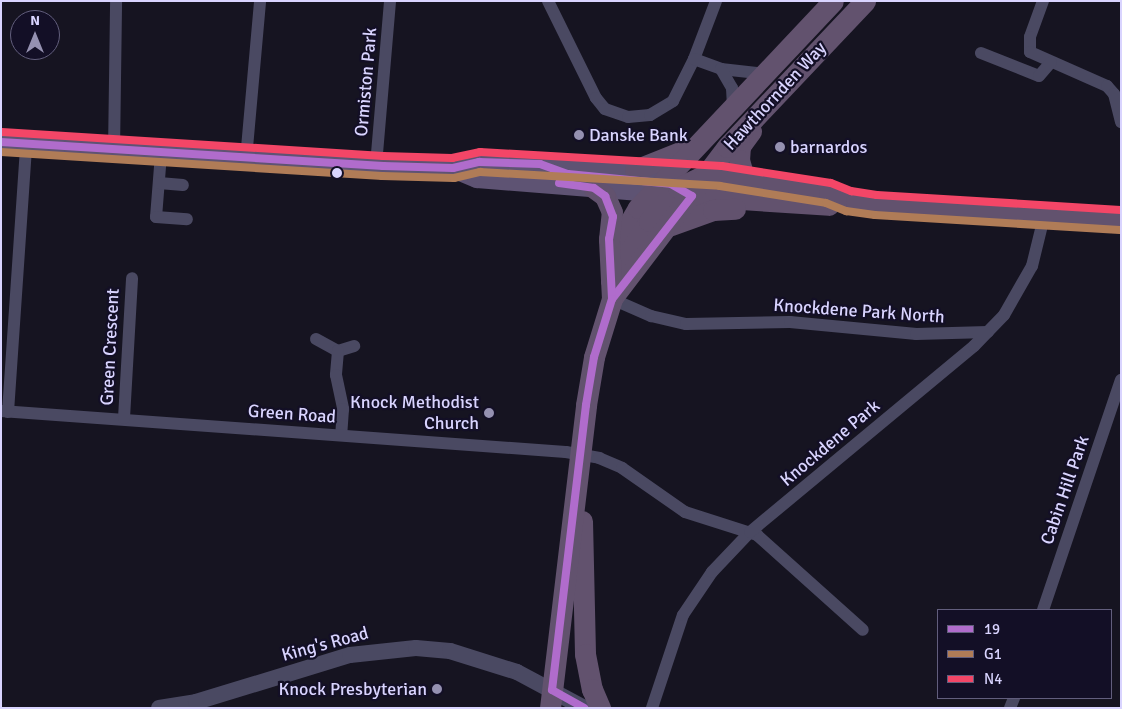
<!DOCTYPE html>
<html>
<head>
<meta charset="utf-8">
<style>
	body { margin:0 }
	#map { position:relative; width:1122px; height:709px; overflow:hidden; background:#161421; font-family:Signika,sans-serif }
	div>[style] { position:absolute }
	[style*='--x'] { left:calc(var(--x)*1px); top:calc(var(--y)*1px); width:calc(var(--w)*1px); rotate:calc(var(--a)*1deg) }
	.minor>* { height:12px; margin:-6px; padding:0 6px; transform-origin:6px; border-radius:6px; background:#4a4962 }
	.tertiary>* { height:16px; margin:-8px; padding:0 8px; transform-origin:8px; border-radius:8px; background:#4a4962 }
	.primary>* { height:20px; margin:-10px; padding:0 10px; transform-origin:10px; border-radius:10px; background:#5e5373 }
	.trunk>* { height:21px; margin:-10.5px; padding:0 10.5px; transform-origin:10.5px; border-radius:10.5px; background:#62526e }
	.bus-1>* { height:8px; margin:-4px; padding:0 4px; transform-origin:4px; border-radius:4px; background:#b06ccc }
	.bus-2>* { height:8px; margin:-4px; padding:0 4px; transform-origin:4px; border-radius:4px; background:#b07c57 }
	.bus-3>* { height:8px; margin:-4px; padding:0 4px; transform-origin:4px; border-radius:4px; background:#f34667 }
	.dots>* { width:14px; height:14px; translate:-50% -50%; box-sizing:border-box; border:2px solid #130f26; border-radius:50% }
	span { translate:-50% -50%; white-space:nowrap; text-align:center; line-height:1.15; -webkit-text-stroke:4.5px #130f26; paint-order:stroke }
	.street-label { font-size:18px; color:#d9d4ff }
	.poi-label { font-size:18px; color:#d9d4ff }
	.left { translate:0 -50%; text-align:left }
	.right { translate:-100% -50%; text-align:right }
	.frame { position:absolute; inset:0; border:2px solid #d9d4ff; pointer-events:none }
	.legend { position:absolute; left:937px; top:609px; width:175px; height:90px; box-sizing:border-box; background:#130f26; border:1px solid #625e7d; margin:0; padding:6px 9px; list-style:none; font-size:15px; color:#d9d4ff }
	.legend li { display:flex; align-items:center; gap:10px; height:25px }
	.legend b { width:25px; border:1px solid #625e7d }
	.north { position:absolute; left:10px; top:10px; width:50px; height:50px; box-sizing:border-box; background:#130f26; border:1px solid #625e7d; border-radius:50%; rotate:0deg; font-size:14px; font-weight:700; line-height:20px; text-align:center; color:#d9d4ff }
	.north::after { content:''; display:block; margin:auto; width:18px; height:22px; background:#9591b1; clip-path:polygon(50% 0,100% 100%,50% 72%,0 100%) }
</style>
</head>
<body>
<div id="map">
	<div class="minor">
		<div style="--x:548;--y:1;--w:108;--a:63.7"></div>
		<div style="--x:596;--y:98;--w:14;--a:51"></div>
		<div style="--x:605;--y:109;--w:24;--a:19"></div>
		<div style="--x:628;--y:117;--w:22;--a:-5"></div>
		<div style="--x:650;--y:115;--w:27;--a:-31"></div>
		<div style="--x:673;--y:101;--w:47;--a:-63.4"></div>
		<div style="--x:694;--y:59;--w:62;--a:-69.2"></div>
		<div style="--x:1043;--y:1;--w:38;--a:110"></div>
		<div style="--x:1030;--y:37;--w:15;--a:90"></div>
		<div style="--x:1030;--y:52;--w:84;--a:23.8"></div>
		<div style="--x:1107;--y:86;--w:11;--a:49"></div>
		<div style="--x:1114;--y:94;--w:29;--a:76"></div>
		<div style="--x:981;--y:53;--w:62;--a:21.6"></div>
		<div style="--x:1039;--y:76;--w:18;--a:-49"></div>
		<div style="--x:694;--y:59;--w:29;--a:20"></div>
		<div style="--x:721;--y:69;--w:45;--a:6.3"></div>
		<div style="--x:721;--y:69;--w:22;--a:60"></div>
		<div style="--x:732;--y:88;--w:19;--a:87"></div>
		<div style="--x:114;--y:151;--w:150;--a:-89.2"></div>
		<div style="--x:161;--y:154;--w:63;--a:94.5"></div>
		<div style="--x:156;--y:217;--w:31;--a:4"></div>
		<div style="--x:246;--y:159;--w:159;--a:-84.9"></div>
		<div style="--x:376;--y:165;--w:165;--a:-85.1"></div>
		<div style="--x:159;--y:183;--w:24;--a:5"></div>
		<div style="--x:612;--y:299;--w:43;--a:23.6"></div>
		<div style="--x:651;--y:316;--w:36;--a:13"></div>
		<div style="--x:686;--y:324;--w:104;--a:-1.1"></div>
		<div style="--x:790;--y:322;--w:127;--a:5.4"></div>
		<div style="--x:916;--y:334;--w:72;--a:-1.6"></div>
		<div style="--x:316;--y:339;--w:25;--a:29"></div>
		<div style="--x:338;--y:351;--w:17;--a:-17"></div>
		<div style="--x:338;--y:351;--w:24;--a:95"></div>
		<div style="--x:336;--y:375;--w:35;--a:78"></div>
		<div style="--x:343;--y:409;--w:26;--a:94"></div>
		<div style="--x:1;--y:411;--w:566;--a:4.15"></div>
		<div style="--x:566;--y:452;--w:34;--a:10"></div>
		<div style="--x:599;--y:458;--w:25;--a:23"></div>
		<div style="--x:622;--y:468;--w:77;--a:34.9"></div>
		<div style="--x:685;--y:512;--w:76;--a:17.7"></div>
		<div style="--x:757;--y:535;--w:142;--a:41.9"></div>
		<div style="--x:8;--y:412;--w:268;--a:-86.1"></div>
		<div style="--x:124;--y:418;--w:140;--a:-86.7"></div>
		<div style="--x:1043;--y:610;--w:243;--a:-71.3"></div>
		<div style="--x:652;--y:708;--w:98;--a:-71.6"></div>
		<div style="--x:683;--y:615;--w:52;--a:-56"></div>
		<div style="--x:712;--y:572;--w:55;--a:-46.5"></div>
		<div style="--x:750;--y:532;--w:291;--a:-39.7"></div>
		<div style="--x:974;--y:346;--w:43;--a:-45.9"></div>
		<div style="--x:1004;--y:315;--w:56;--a:-60.3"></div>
		<div style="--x:1032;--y:266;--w:50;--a:-76.2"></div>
		<div style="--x:1010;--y:708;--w:11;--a:-68"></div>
	</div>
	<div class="tertiary">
		<div style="--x:159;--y:708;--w:37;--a:-9"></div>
		<div style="--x:196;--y:702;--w:161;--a:-17"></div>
		<div style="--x:350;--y:655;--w:66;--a:-6.1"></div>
		<div style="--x:416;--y:648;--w:34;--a:5"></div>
		<div style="--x:450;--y:651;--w:70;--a:17.4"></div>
		<div style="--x:517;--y:672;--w:76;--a:28.2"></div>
	</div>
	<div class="primary">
		<div style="--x:1;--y:142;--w:383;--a:3.6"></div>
		<div style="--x:383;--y:166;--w:70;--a:1.6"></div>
		<div style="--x:453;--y:168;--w:27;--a:-13"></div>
		<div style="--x:479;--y:162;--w:172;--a:3.3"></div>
		<div style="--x:453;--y:168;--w:26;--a:23"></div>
		<div style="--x:477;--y:178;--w:176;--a:4.6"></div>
	</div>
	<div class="trunk">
		<div style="--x:751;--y:131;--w:19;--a:126"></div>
		<div style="--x:740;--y:146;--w:14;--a:94"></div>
		<div style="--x:739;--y:160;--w:15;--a:74"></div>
		<div style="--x:743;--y:174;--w:12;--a:42"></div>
		<div style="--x:635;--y:170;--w:54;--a:-21.8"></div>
		<div style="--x:680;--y:195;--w:149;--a:3.8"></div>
		<div style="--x:671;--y:225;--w:45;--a:-19.7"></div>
		<div style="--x:713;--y:210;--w:22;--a:-3"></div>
		<div style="--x:614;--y:249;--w:48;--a:-59.7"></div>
		<div style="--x:638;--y:208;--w:284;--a:-46.7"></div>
		<div style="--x:611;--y:281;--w:71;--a:-57.7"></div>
		<div style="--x:649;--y:221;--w:44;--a:-48.7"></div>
		<div style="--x:678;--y:188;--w:30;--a:-26"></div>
		<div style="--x:705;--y:175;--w:125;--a:8.3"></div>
		<div style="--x:829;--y:193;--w:28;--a:18"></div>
		<div style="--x:856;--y:202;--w:266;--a:3.9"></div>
		<div style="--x:613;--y:297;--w:188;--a:-52.8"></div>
		<div style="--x:727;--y:147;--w:201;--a:-46.6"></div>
		<div style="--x:582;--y:521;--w:133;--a:88.7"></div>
		<div style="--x:585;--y:654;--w:36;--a:79"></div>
		<div style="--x:592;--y:689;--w:21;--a:67"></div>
		<div style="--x:550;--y:708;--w:305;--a:-83.2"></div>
		<div style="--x:586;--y:405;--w:49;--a:-80.5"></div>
		<div style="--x:594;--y:357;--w:61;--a:-72.8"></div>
		<div style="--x:612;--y:299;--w:60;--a:-92.9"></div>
		<div style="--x:609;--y:239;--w:27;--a:-84"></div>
		<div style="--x:612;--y:212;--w:17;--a:-114"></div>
		<div style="--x:605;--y:196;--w:14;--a:-144"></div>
	</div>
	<div class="bus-1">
		<div style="--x:1;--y:142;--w:383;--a:3.6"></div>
		<div style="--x:383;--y:166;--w:70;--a:1.6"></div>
		<div style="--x:453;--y:168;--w:27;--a:-13"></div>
		<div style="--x:479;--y:162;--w:61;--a:1.9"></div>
		<div style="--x:540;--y:164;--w:30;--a:20"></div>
		<div style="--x:568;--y:174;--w:103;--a:5.5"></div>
		<div style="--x:671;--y:184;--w:24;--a:30"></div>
		<div style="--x:692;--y:196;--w:130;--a:127.8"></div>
		<div style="--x:559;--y:183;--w:35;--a:8"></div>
		<div style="--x:594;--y:188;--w:14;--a:36"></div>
		<div style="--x:605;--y:196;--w:22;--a:69"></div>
		<div style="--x:613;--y:217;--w:22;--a:100"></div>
		<div style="--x:609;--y:239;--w:60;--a:87.1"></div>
		<div style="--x:612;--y:299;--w:61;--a:107.2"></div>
		<div style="--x:594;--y:357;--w:49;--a:99.5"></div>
		<div style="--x:586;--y:405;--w:287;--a:96.8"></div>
		<div style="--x:552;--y:690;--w:37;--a:29"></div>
	</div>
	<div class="bus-2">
		<div style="--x:1;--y:152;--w:382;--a:3.6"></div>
		<div style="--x:382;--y:176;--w:72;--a:1.6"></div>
		<div style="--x:454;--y:178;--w:27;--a:-13"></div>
		<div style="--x:480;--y:172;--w:240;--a:3.3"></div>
		<div style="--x:720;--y:186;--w:107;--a:9.1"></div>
		<div style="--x:826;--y:203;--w:22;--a:22"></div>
		<div style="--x:846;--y:211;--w:29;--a:8"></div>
		<div style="--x:875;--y:215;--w:245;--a:3.5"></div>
	</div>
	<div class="bus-3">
		<div style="--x:2;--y:132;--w:382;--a:3.6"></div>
		<div style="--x:383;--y:156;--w:69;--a:1.7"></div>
		<div style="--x:452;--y:158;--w:29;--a:-12"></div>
		<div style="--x:480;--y:152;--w:242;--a:3.3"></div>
		<div style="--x:722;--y:166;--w:110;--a:8.9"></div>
		<div style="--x:831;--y:183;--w:22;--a:22"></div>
		<div style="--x:851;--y:191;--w:26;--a:9"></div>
		<div style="--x:877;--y:195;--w:244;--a:3.5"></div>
	</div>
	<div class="dots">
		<div style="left:579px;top:135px;background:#9591b1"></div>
		<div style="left:780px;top:147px;background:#9591b1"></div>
		<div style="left:337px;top:173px;background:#d9d4ff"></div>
		<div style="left:489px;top:413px;background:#9591b1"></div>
		<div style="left:437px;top:689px;background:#9591b1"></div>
	</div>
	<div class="street-label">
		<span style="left:366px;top:82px;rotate:-85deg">Ormiston Park</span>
		<span style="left:775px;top:96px;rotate:-47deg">Hawthornden Way</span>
		<span style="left:859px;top:311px;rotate:4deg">Knockdene Park North</span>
		<span style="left:110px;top:347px;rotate:-87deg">Green Crescent</span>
		<span style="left:292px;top:414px;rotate:4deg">Green Road</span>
		<span style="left:830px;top:443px;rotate:-40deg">Knockdene Park</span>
		<span style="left:1065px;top:490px;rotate:-71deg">Cabin Hill Park</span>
		<span style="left:325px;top:644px;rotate:-15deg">King's Road</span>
	</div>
	<div class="poi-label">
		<span class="left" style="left:589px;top:135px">Danske Bank</span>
		<span class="left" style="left:790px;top:147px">barnardos</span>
		<span class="right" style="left:479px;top:413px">Knock Methodist<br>Church</span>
		<span class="right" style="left:427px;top:689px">Knock Presbyterian</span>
	</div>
	<div class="frame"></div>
	<ul class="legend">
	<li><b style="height:6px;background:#b06ccc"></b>19</li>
	<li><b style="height:6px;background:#b07c57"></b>G1</li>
	<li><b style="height:6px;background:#f34667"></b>N4</li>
	</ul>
	<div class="north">N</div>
</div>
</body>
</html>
